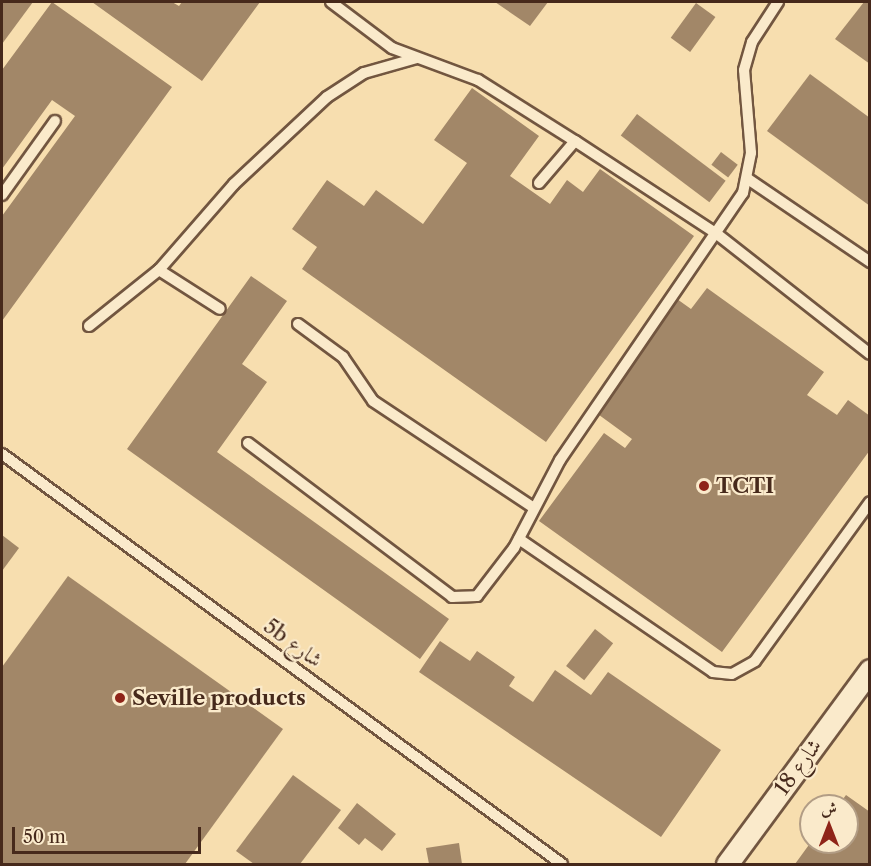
<!DOCTYPE html>
<html>
<head>
<meta charset="utf-8">
<style>
	body { margin:0 }
	#map { position:relative; width:871px; height:866px; overflow:hidden; background:#f7deaf; font-family:"Libre Caslon Text",Amiri,serif }
	div>[style] { position:absolute }
	[style*='--x'] { left:calc(var(--x)*1px); top:calc(var(--y)*1px); width:calc(var(--w)*1px); rotate:calc(var(--a)*1deg) }
	.building>* { inset:0; background:#a28768; transform-origin:0 0 }
	.roads { filter:drop-shadow(2px 0 #725640) drop-shadow(-2px 0 #725640) drop-shadow(0 2px #725640) drop-shadow(0 -2px #725640) }
	.lane>* { height:10px; margin:-5px; padding:0 5px; transform-origin:5px; border-radius:5px; background:#faeacb }
	.street>* { height:21px; margin:-10.5px; padding:0 10.5px; transform-origin:10.5px; border-radius:10.5px; background:#faeacb }
	.dots>* { width:16px; height:16px; translate:-50% -50%; box-sizing:border-box; border:3px solid #faeacb; border-radius:50% }
	span { translate:-50% -50%; white-space:nowrap; text-align:center; line-height:1.15; -webkit-text-stroke:4.5px #faeacb; paint-order:stroke }
	.poi-label { font-size:21px; color:#46291b; font-weight:700 }
	.left { translate:0 -50%; text-align:left }
	.street-label { font-size:21px; color:#46291b }
	.frame { position:absolute; inset:0; border:3px solid #46291b; pointer-events:none }
	.north { position:absolute; left:799px; top:794px; width:60px; height:60px; box-sizing:border-box; background:#faeacb; border:2px solid #b29d85; border-radius:50%; rotate:0deg; font-size:16px; font-weight:700; line-height:24px; text-align:center; color:#46291b }
	.north::after { content:''; display:block; margin:auto; width:21px; height:27px; background:#8f2418; clip-path:polygon(50% 0,100% 100%,50% 72%,0 100%) }
	.scale { position:absolute; left:12px; top:827px; width:189px; height:27px; box-sizing:border-box; border:3px solid #46291b; border-top:0; padding-left:8px; font-size:18px; line-height:21px; white-space:nowrap; color:#46291b; -webkit-text-stroke:4px #faeacb; paint-order:stroke }
</style>
</head>
<body>
<div id="map">
	<div class="building">
		<div style="clip-path:polygon(2px 2px,33px 2px,2px 44px)"></div>
		<div style="clip-path:polygon(52px 2px,172px 87px,2px 321px,2px 216px,75px 116px,52px 100px,2px 169px,2px 70px)"></div>
		<div style="clip-path:polygon(92px 2px,172px 2px,179px 6px,182px 2px,260px 2px,202px 81px)"></div>
		<div style="clip-path:polygon(495px 2px,548px 2px,530px 26px)"></div>
		<div style="clip-path:polygon(864px 2px,870px 2px,870px 64px,835px 39px)"></div>
		<div style="left:696px;top:3px;width:24px;height:43px;rotate:36deg"></div>
		<div style="clip-path:polygon(810px 74px,870px 118px,870px 206px,767px 131px)"></div>
		<div style="clip-path:polygon(472px 88px,539px 136px,510px 176px,550px 204px,567px 180px,583px 192px,600px 169px,694px 236px,546px 442px,302px 269px,317px 247px,292px 229px,327px 180px,364px 206px,376px 190px,423px 224px,467px 163px,434px 140px)"></div>
		<div style="left:637px;top:114px;width:111px;height:27px;rotate:37deg"></div>
		<div style="left:721px;top:152px;width:21px;height:16px;rotate:37deg"></div>
		<div style="clip-path:polygon(251px 276px,287px 301px,242px 364px,267px 382px,217px 452px,449px 619px,420px 659px,127px 449px)"></div>
		<div style="clip-path:polygon(707px 288px,824px 372px,807px 395px,837px 415px,848px 400px,870px 416px,870px 450px,722px 652px,539px 521px,604px 433px,625px 448px,632px 439px,595px 412px,677px 299px,691px 309px)"></div>
		<div style="clip-path:polygon(2px 535px,19px 548px,2px 571px)"></div>
		<div style="clip-path:polygon(68px 576px,283px 729px,185px 864px,2px 864px,2px 667px)"></div>
		<div style="left:595px;top:629px;width:23px;height:47px;rotate:38deg"></div>
		<div style="clip-path:polygon(440px 641px,470px 661px,477px 651px,515px 677px,509px 686px,533px 702px,555px 670px,591px 695px,608px 672px,721px 750px,661px 837px,419px 672px)"></div>
		<div style="clip-path:polygon(293px 775px,341px 810px,300px 864px,254px 864px,236px 851px)"></div>
		<div style="clip-path:polygon(846px 795px,870px 812px,870px 864px,795px 864px,811px 842px,847px 842px,847px 806px,838px 806px)"></div>
		<div style="clip-path:polygon(357px 803px,396px 834px,382px 851px,365px 838px,359px 845px,338px 828px)"></div>
		<div style="clip-path:polygon(459px 843px,462px 864px,429px 864px,426px 848px)"></div>
	</div>
	<div class="roads">
		<div class="lane">
			<div style="--x:331;--y:2;--w:76;--a:37"></div>
			<div style="--x:392;--y:48;--w:92;--a:20.4"></div>
			<div style="--x:478;--y:80;--w:115;--a:32.2"></div>
			<div style="--x:575;--y:141;--w:170;--a:33.2"></div>
			<div style="--x:717;--y:234;--w:194;--a:38.1"></div>
			<div style="--x:748;--y:179;--w:148;--a:34.2"></div>
			<div style="--x:539;--y:183;--w:55;--a:-49.4"></div>
			<div style="--x:2;--y:195;--w:91;--a:-54.4"></div>
			<div style="--x:159;--y:270;--w:72;--a:32.6"></div>
			<div style="--x:298;--y:324;--w:56;--a:36.3"></div>
			<div style="--x:343;--y:357;--w:53;--a:55.7"></div>
			<div style="--x:373;--y:401;--w:193;--a:33.6"></div>
			<div style="--x:89;--y:326;--w:90;--a:-38.7"></div>
			<div style="--x:159;--y:270;--w:114;--a:-48.9"></div>
			<div style="--x:234;--y:184;--w:127;--a:-43.1"></div>
			<div style="--x:327;--y:97;--w:44;--a:-33"></div>
			<div style="--x:364;--y:73;--w:55;--a:-15.8"></div>
			<div style="--x:248;--y:443;--w:256;--a:37"></div>
			<div style="--x:452;--y:597;--w:25;--a:-2"></div>
			<div style="--x:477;--y:596;--w:61;--a:-52.4"></div>
			<div style="--x:514;--y:548;--w:99;--a:-62.4"></div>
			<div style="--x:560;--y:460;--w:324;--a:-55.6"></div>
			<div style="--x:743;--y:193;--w:41;--a:-78.7"></div>
			<div style="--x:751;--y:153;--w:83;--a:-94.8"></div>
			<div style="--x:744;--y:70;--w:29;--a:-74"></div>
			<div style="--x:752;--y:42;--w:48;--a:-57"></div>
			<div style="--x:2;--y:454;--w:694;--a:36.21"></div>
			<div style="--x:519;--y:539;--w:235;--a:34.4"></div>
			<div style="--x:713;--y:672;--w:19;--a:6"></div>
			<div style="--x:732;--y:674;--w:26;--a:-29"></div>
			<div style="--x:755;--y:661;--w:196;--a:-54.1"></div>
		</div>
		<div class="street">
			<div style="--x:727;--y:864;--w:241;--a:-53.6"></div>
		</div>
	</div>
	<div class="dots">
		<div style="left:704px;top:486px;background:#8f2418"></div>
		<div style="left:120px;top:698px;background:#8f2418"></div>
	</div>
	<div class="poi-label">
		<span class="left" style="left:716px;top:486px">TCTI</span>
		<span class="left" style="left:132px;top:698px">Seville products</span>
	</div>
	<div class="street-label">
		<span style="left:293px;top:643px;rotate:36deg">5b شارع</span>
		<span style="left:798px;top:767px;rotate:-54deg">شارع 18</span>
	</div>
	<div class="frame"></div>
	<div class="north">ش</div>
	<div class="scale">50 m</div>
</div>
</body>
</html>
